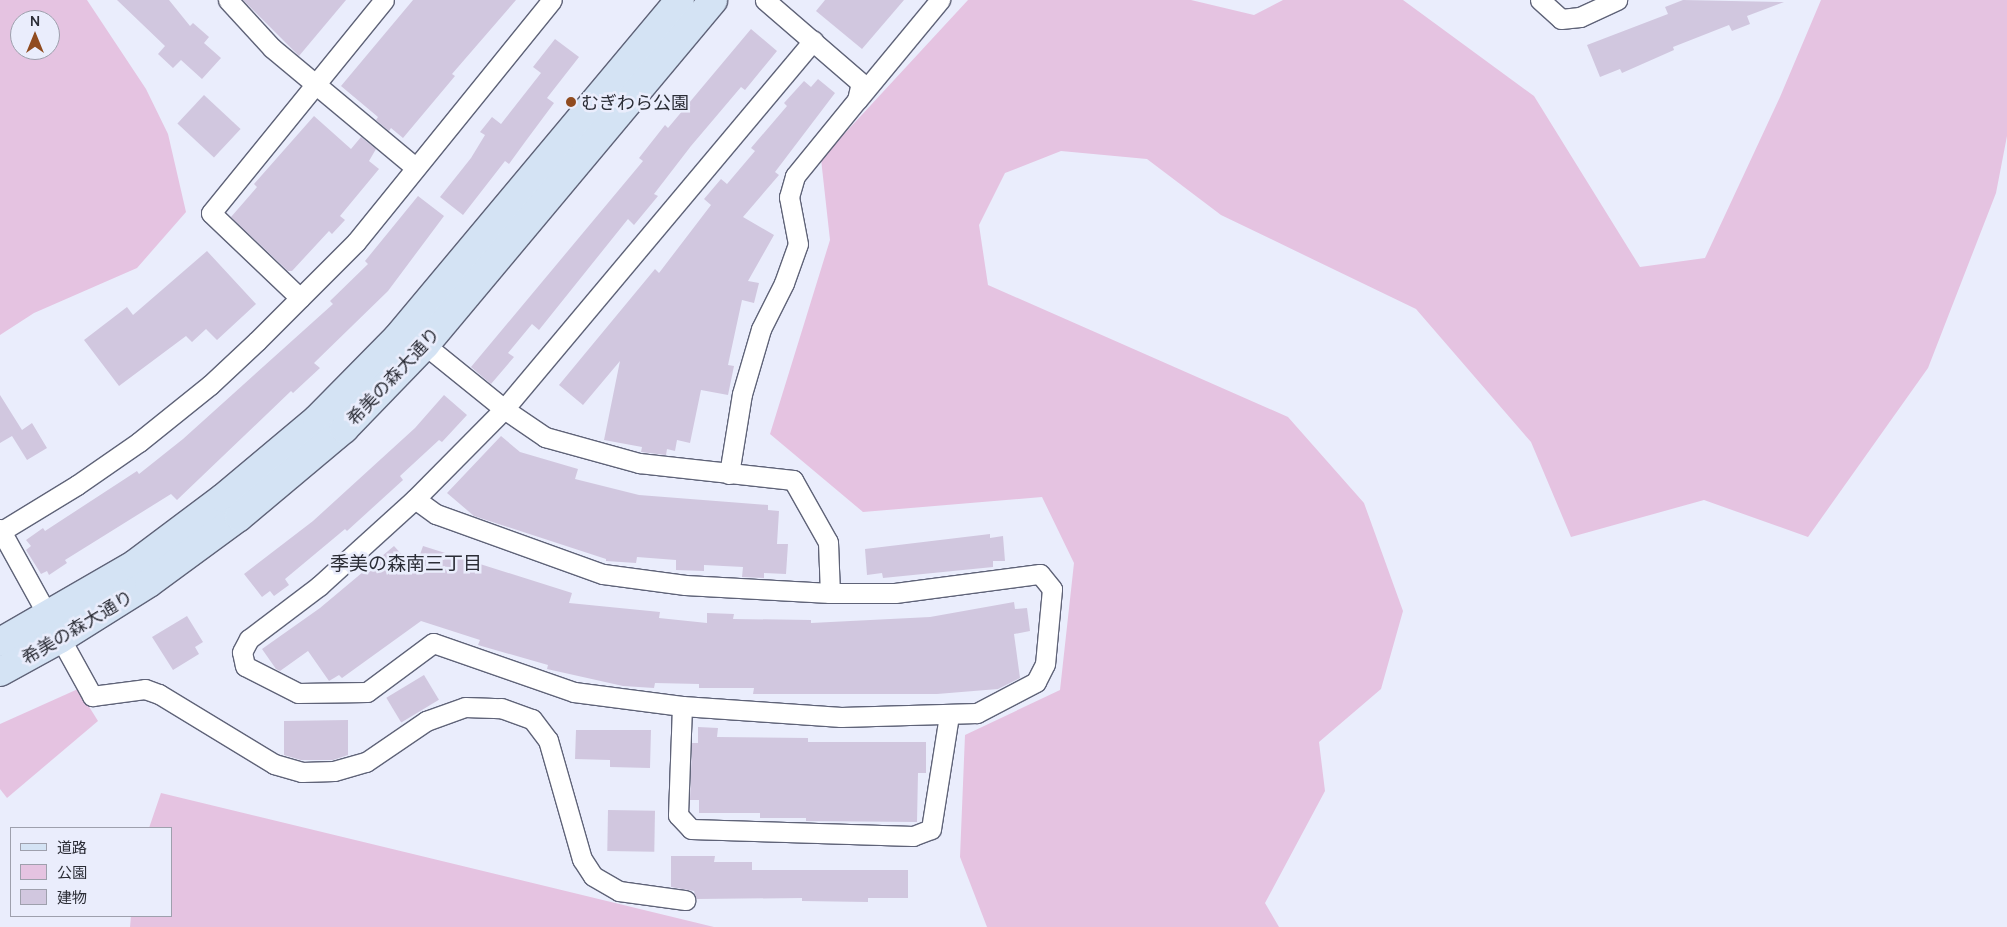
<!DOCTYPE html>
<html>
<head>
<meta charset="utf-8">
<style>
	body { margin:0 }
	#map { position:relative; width:2007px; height:927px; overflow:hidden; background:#eaedfc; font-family:Manrope,"Noto Sans JP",sans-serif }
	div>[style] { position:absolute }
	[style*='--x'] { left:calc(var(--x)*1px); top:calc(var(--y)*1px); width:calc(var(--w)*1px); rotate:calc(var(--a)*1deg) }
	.green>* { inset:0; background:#e5c3e1 }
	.building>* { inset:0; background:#d1c7df; transform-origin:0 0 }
	.roads { filter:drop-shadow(1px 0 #5f6378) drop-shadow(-1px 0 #5f6378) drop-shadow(0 1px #5f6378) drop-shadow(0 -1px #5f6378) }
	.street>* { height:19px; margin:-9.5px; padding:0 9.5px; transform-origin:9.5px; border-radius:9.5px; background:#fff }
	.secondary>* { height:28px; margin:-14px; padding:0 14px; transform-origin:14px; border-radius:14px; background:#d4e3f4 }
	.dots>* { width:14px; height:14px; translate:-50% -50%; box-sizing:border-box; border:2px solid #eaedfc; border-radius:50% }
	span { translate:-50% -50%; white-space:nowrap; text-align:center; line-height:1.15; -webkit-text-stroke:5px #eaedfc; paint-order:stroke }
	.poi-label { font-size:18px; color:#2b2d36 }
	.left { translate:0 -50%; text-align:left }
	.street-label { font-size:18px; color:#2b2d36 }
	.neighbourhood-label { font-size:19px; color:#2b2d36 }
	.legend { position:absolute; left:10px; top:827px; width:162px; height:90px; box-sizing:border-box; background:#eaedfc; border:1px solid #9ea0ad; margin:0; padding:6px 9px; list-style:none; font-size:15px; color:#2b2d36 }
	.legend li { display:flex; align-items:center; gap:10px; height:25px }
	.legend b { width:25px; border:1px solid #9ea0ad }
	.north { position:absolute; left:10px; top:10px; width:50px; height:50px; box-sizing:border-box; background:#eaedfc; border:1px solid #9ea0ad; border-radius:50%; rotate:0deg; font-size:14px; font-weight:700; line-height:20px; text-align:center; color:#2b2d36 }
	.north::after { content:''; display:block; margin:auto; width:18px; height:22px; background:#904b1f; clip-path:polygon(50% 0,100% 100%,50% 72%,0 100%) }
</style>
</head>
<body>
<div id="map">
	<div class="green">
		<div style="clip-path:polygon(evenodd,0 0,87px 0,146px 89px,168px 134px,186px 212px,137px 268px,34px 313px,0 335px,0 0,20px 20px,50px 20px,50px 50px,20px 50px,20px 20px)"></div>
		<div style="clip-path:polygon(968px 0,1191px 0,1254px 15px,1283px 0,1403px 0,1534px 96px,1640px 267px,1705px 258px,1780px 97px,1821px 0,2007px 0,2007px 136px,1996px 193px,1928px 368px,1808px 537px,1704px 500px,1571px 537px,1531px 442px,1416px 309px,1221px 215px,1147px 159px,1061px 151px,1005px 173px,979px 225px,988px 285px,1288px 417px,1364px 503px,1403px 611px,1381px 689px,1319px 742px,1325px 791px,1265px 903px,1279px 927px,987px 927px,960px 857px,965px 735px,1060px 690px,1074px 563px,1042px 497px,863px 512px,770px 434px,830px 240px,821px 159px)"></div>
		<div style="clip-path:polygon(78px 689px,98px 721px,7px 798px,0 789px,0 724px)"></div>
		<div style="clip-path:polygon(161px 793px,714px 927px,130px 927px,131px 916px,171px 916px,171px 828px,149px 828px)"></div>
	</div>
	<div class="building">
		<div style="clip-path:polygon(117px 0,169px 0,190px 26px,193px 23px,209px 37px,204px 43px,221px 58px,202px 79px,181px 60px,173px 68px,158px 54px,165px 46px)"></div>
		<div style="clip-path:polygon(243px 0,346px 0,299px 56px)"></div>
		<div style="clip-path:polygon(413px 0,516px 0,452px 74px,455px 76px,403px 138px,391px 128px,389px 131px,376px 120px,378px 117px,341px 86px)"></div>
		<div style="clip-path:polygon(825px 0,904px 0,862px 49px,816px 11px)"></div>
		<div style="clip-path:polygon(1683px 0,1784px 2px,1747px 16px,1750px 24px,1732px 31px,1729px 25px,1673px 47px,1674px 50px,1622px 73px,1620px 69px,1600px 77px,1587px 45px,1668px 14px,1665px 7px)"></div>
		<div style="clip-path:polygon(751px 29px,777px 51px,745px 90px,741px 87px,691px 146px,654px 194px,658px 196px,634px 225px,628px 219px,539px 330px,532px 324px,508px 353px,514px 357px,491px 384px,471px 367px,643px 161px,639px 158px,665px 125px,668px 128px)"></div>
		<div style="clip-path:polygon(555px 39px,579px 57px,547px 98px,554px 103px,525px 142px,509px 164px,505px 161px,463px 215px,440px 197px,471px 158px,485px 135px,480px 132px,492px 117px,501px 124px,541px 73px,533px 67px)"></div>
		<div style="clip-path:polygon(818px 79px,835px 93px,775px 172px,779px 175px,743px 217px,774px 235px,748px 281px,759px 283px,754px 303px,742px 300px,728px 365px,734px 366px,728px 395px,701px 390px,690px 443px,677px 440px,675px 451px,667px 449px,666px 455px,641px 452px,642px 447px,604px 440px,620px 361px,583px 405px,559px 385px,655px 269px,659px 273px,711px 205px,704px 199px,721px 179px,727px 184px,755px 151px,751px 148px,787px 106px,784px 103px,804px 81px,811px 87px)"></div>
		<div style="left:204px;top:95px;width:50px;height:39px;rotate:43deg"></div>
		<div style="clip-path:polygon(314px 116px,351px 149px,361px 137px,376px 149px,369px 161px,379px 169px,340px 216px,345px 220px,332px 234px,329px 231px,292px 271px,288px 271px,231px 217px,257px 187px,254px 184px)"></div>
		<div style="clip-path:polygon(418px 196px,444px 216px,388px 291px,314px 363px,320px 368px,293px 393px,291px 391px,177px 500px,171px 494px,65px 560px,67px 563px,49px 575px,47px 571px,41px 574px,26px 550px,31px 546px,26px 540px,43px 528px,45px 531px,137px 471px,139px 474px,183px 439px,333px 304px,330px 301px,368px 264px,365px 261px)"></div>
		<div style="clip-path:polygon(207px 251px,256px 304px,217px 340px,206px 329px,192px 342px,186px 336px,119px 386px,84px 340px,127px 307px,133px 315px)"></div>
		<div style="clip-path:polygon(0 395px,22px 430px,32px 423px,47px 448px,27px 460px,12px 436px,0 443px)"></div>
		<div style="clip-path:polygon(444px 395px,467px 415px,442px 442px,439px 440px,400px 476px,403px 480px,347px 531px,345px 529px,285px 579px,289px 585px,274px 596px,270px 591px,262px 597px,244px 574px,313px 521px,415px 428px)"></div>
		<div style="clip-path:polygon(501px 436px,520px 452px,578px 469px,575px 479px,639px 495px,768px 505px,768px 510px,779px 511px,777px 544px,788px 544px,786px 574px,764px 573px,764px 578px,742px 577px,743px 567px,704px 565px,704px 571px,676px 570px,676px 560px,637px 557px,636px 563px,606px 561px,606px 559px,474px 516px,447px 493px)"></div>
		<div style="clip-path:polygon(990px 534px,990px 538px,1003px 536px,1005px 561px,993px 561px,993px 567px,883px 578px,882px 573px,867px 575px,865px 549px)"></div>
		<div style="clip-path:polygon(394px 546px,415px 569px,423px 546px,572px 593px,569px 603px,660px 612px,659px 618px,707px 623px,707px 613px,734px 614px,733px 619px,811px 620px,811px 623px,930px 617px,1014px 602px,1015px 609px,1027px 608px,1030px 631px,1014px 634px,1020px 678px,998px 689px,937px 694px,753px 694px,754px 688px,699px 688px,699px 684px,655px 683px,654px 688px,623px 686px,547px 669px,548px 665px,478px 645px,480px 640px,421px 621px,342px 678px,339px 675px,329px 681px,308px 651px,280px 671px,276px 669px,262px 649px,320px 608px)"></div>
		<div style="clip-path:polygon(187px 616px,203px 642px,195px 647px,199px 654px,173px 670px,152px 637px)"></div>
		<div style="left:424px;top:675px;width:29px;height:44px;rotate:59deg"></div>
		<div style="clip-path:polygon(348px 720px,348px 755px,333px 760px,301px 760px,284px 755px,284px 721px)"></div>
		<div style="clip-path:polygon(698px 727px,718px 728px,717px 737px,808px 738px,808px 742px,926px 742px,926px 773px,918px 773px,917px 822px,806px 821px,806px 818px,760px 818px,760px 813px,699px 813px,699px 800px,690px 800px,692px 743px,698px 743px)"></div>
		<div style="clip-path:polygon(576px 730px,651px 730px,650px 768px,610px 767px,610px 760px,575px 759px)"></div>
		<div style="left:608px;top:810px;width:47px;height:41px;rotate:1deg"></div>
		<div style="clip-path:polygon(671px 856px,715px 856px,714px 862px,752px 862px,752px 870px,908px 870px,908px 898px,868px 898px,868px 902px,802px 901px,802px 898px,696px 899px,694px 891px,671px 887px)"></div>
	</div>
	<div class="roads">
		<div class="street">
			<div style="--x:228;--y:0;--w:65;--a:47.5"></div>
			<div style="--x:272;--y:48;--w:186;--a:39.8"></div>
			<div style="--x:1540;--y:0;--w:28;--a:42"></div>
			<div style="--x:1561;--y:19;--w:19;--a:-6"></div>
			<div style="--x:1580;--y:17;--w:41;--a:-24.7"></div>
			<div style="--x:858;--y:99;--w:129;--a:-50.4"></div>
			<div style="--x:300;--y:298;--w:123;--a:-136.3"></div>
			<div style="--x:211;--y:213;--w:274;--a:-50.9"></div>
			<div style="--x:425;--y:345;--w:102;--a:39"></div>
			<div style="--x:504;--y:409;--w:50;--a:34.3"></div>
			<div style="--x:545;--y:437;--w:98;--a:15.5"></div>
			<div style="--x:639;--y:463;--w:155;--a:6.3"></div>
			<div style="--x:793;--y:480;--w:71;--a:60.6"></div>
			<div style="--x:828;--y:542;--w:51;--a:87.8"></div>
			<div style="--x:729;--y:474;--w:81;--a:-80.8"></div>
			<div style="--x:742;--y:394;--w:68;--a:-73.7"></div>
			<div style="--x:761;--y:329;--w:51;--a:-63.4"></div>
			<div style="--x:784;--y:283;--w:41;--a:-70.3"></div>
			<div style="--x:798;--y:244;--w:48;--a:-100.8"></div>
			<div style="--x:789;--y:197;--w:22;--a:-74"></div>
			<div style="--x:795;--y:176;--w:98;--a:-50.8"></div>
			<div style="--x:857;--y:100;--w:17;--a:-77"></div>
			<div style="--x:861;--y:83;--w:127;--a:-139.2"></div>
			<div style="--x:415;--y:499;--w:26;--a:36"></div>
			<div style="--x:436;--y:514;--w:177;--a:19.8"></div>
			<div style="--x:603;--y:574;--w:83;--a:7.6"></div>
			<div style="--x:685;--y:585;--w:145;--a:3.2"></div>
			<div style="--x:830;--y:593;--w:65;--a:0"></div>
			<div style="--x:895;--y:593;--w:146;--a:-7.5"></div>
			<div style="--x:1040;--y:574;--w:19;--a:51"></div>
			<div style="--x:1052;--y:589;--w:75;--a:95.3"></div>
			<div style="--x:1045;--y:664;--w:20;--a:117"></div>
			<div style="--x:1036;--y:682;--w:67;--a:152.3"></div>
			<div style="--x:977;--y:713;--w:136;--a:178.3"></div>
			<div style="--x:841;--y:717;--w:159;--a:-176"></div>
			<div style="--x:682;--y:706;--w:109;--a:-172.6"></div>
			<div style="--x:574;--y:692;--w:149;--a:-160.8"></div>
			<div style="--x:433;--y:643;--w:82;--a:143.4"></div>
			<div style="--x:367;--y:692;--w:69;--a:179.2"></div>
			<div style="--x:298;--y:693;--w:59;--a:-153"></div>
			<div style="--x:245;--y:666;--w:14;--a:-102"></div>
			<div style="--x:242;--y:652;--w:15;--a:-62"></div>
			<div style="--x:249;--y:639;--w:88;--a:-37.1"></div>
			<div style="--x:319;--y:586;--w:130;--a:-42.2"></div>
			<div style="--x:415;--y:499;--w:127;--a:-45.3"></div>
			<div style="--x:504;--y:409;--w:481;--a:-50"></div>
			<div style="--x:0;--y:529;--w:191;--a:61.1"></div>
			<div style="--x:92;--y:696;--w:53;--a:-7.5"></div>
			<div style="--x:145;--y:689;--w:15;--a:20"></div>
			<div style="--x:159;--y:694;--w:135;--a:31.3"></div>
			<div style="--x:274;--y:764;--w:29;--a:16"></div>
			<div style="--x:302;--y:772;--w:32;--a:-2"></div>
			<div style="--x:334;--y:771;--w:33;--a:-16"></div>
			<div style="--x:366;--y:762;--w:73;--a:-34.3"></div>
			<div style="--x:426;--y:721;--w:41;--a:-19.7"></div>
			<div style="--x:465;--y:707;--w:36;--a:2"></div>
			<div style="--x:501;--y:708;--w:33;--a:20"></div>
			<div style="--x:532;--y:719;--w:26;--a:53"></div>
			<div style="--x:548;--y:740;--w:124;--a:74.1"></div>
			<div style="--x:582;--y:859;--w:20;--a:57"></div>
			<div style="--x:593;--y:876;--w:30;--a:30"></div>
			<div style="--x:619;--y:891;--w:67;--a:7.8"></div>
			<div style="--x:0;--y:532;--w:90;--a:-31.4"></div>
			<div style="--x:77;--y:485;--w:75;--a:-34.7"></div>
			<div style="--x:139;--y:442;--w:91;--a:-38.8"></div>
			<div style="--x:210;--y:385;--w:64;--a:-43.1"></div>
			<div style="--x:257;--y:341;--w:140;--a:-45"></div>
			<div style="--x:356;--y:242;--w:311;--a:-51"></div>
			<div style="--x:682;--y:706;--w:109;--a:92.1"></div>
			<div style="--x:678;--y:815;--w:19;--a:47"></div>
			<div style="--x:691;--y:829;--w:222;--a:1.8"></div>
			<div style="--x:913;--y:836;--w:19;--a:-21"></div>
			<div style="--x:931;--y:829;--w:115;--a:-81"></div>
		</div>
		<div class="secondary">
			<div style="--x:0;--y:642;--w:156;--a:-30"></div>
			<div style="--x:135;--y:564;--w:110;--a:-36.9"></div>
			<div style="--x:223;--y:498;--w:123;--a:-40"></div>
			<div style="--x:317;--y:419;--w:114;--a:-45.4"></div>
			<div style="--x:397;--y:338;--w:441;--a:-50.1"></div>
			<div style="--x:0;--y:672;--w:68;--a:-28.8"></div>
			<div style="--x:60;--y:639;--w:105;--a:-32.2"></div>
			<div style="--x:149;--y:583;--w:112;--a:-36.3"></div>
			<div style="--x:239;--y:517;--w:137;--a:-40"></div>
			<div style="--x:344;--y:429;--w:117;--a:-46"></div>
			<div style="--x:425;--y:345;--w:449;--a:-50.1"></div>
		</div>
	</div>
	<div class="dots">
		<div style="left:571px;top:102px;background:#904b1f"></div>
	</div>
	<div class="poi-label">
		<span class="left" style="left:581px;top:102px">むぎわら公園</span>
	</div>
	<div class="street-label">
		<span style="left:393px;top:376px;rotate:-47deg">希美の森大通り</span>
		<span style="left:77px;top:627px;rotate:-31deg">希美の森大通り</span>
	</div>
	<div class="neighbourhood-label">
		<span style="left:406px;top:564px">季美の森南三丁目</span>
	</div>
	<ul class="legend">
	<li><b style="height:6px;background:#d4e3f4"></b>道路</li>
	<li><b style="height:14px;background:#e5c3e1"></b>公園</li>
	<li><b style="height:14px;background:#d1c7df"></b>建物</li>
	</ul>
	<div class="north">N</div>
</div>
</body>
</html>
